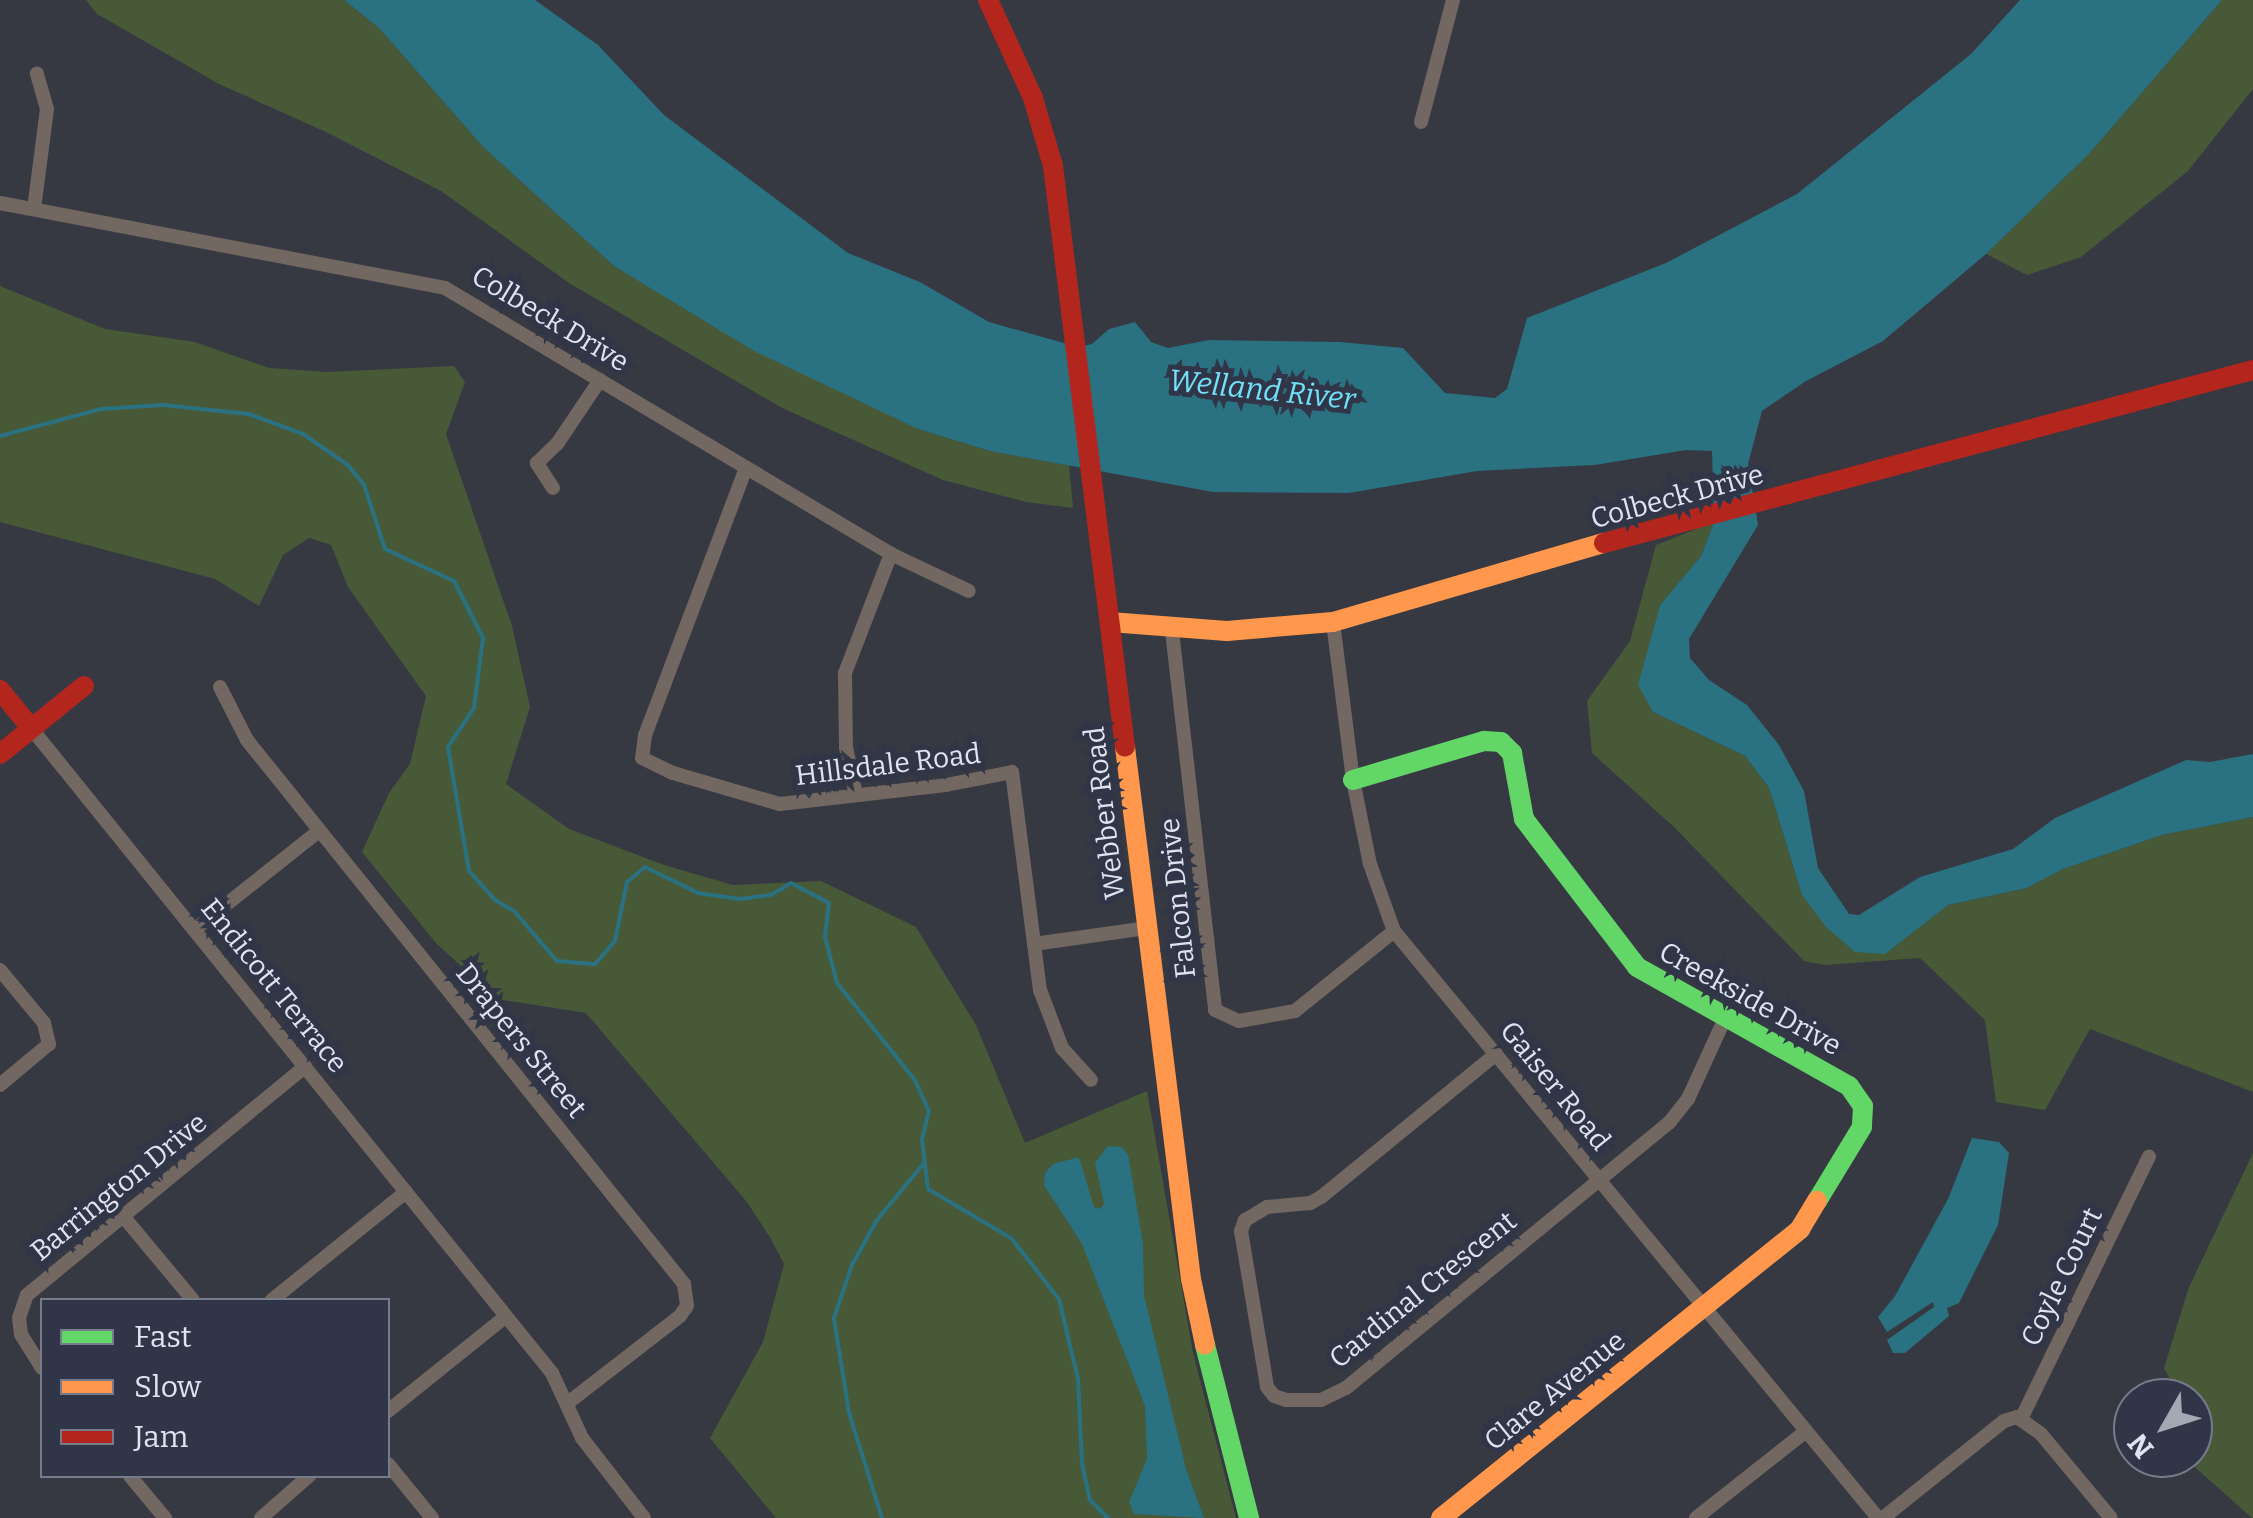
<!DOCTYPE html>
<html>
<head>
<meta charset="utf-8">
<style>
	body { margin:0 }
	#map { position:relative; width:2253px; height:1518px; overflow:hidden; background:#363942; font-family:Bitter,serif }
	div>[style] { position:absolute }
	[style*='--x'] { left:calc(var(--x)*1px); top:calc(var(--y)*1px); width:calc(var(--w)*1px); rotate:calc(var(--a)*1deg) }
	.green>* { inset:0; background:#475936 }
	.water>* { inset:0; background:#2a7181 }
	.stream>* { height:4px; margin:-2px; padding:0 2px; transform-origin:2px; border-radius:2px; background:#2a7181 }
	.street>* { height:14px; margin:-7px; padding:0 7px; transform-origin:7px; border-radius:7px; background:#726761 }
	.fast>* { height:20px; margin:-10px; padding:0 10px; transform-origin:10px; border-radius:10px; background:#63d668 }
	.slow>* { height:20px; margin:-10px; padding:0 10px; transform-origin:10px; border-radius:10px; background:#ff974d }
	.jam>* { height:20px; margin:-10px; padding:0 10px; transform-origin:10px; border-radius:10px; background:#b3261e }
	span { translate:-50% -50%; white-space:nowrap; text-align:center; line-height:1.15; -webkit-text-stroke:10px #303648; paint-order:stroke }
	.street-label { font-size:28px; color:#e0e4f0 }
	.water-label { font-size:30px; color:#71e1fa; font-style:italic }
	.legend { position:absolute; left:40px; top:1298px; width:350px; height:180px; box-sizing:border-box; background:#303648; border:2px solid #767c8b; margin:0; padding:12px 18px; list-style:none; font-size:30px; color:#e0e4f0 }
	.legend li { display:flex; align-items:center; gap:20px; height:50px }
	.legend b { width:50px; border:2px solid #767c8b }
	.north { position:absolute; left:2113px; top:1378px; width:100px; height:100px; box-sizing:border-box; background:#303648; border:2px solid #767c8b; border-radius:50%; rotate:231deg; font-size:28px; font-weight:700; line-height:40px; text-align:center; color:#e0e4f0 }
	.north::after { content:''; display:block; margin:auto; width:35px; height:45px; background:#a4a8b3; clip-path:polygon(50% 0,100% 100%,50% 72%,0 100%) }
</style>
</head>
<body>
<div id="map">
	<div class="green">
		<div style="clip-path:polygon(86px 0,344px 0,379px 28px,483px 147px,614px 266px,918px 429px,990px 451px,1069px 465px,1073px 508px,1026px 502px,943px 480px,782px 408px,569px 283px,441px 191px,326px 132px,219px 84px,97px 14px)"></div>
		<div style="clip-path:polygon(2222px 0,2253px 0,2253px 89px,2188px 171px,2081px 257px,2027px 275px,1986px 254px,2088px 155px)"></div>
		<div style="clip-path:polygon(0 286px,105px 329px,195px 342px,269px 368px,327px 372px,454px 366px,465px 382px,446px 434px,512px 626px,530px 707px,506px 784px,569px 829px,664px 865px,733px 885px,821px 881px,916px 927px,976px 1025px,1025px 1143px,1147px 1091px,1193px 1353px,1236px 1518px,776px 1518px,710px 1438px,763px 1342px,784px 1264px,771px 1239px,747px 1202px,586px 1013px,497px 999px,436px 943px,362px 852px,389px 793px,410px 764px,426px 696px,348px 587px,331px 545px,309px 538px,283px 555px,259px 606px,215px 579px,0 522px)"></div>
		<div style="clip-path:polygon(1714px 522px,1701px 556px,1660px 605px,1639px 685px,1653px 712px,1745px 756px,1769px 788px,1802px 895px,1885px 953px,1948px 905px,2027px 888px,2063px 869px,2162px 835px,2253px 817px,2253px 1092px,2090px 1029px,2045px 1110px,1996px 1102px,1985px 1020px,1920px 958px,1825px 965px,1804px 961px,1674px 827px,1592px 753px,1587px 701px,1630px 641px,1656px 545px)"></div>
		<div style="clip-path:polygon(2253px 1153px,2253px 1518px,2252px 1518px,2188px 1461px,2193px 1458px,2193px 1398px,2180px 1398px,2164px 1368px,2189px 1287px)"></div>
	</div>
	<div class="water">
		<div style="clip-path:polygon(344px 0,535px 0,598px 45px,664px 115px,848px 253px,920px 282px,989px 322px,1078px 347px,1092px 344px,1109px 329px,1135px 322px,1151px 342px,1168px 348px,1209px 340px,1340px 342px,1403px 348px,1445px 393px,1495px 398px,1507px 389px,1527px 318px,1666px 263px,1797px 194px,1971px 54px,2020px 0,2222px 0,2088px 155px,1986px 254px,1883px 341px,1806px 381px,1762px 411px,1748px 464px,1758px 525px,1689px 639px,1690px 658px,1709px 680px,1747px 705px,1779px 745px,1804px 791px,1818px 868px,1849px 914px,1859px 915px,1920px 877px,2013px 849px,2055px 818px,2186px 760px,2210px 762px,2253px 754px,2253px 817px,2162px 835px,2063px 869px,2027px 888px,1948px 905px,1885px 954px,1855px 952px,1826px 927px,1802px 895px,1769px 788px,1745px 756px,1653px 712px,1638px 685px,1660px 605px,1701px 556px,1714px 522px,1712px 451px,1686px 450px,1595px 465px,1477px 471px,1349px 493px,1213px 492px,990px 451px,918px 429px,754px 351px,614px 266px,483px 147px,379px 28px)"></div>
		<div style="clip-path:polygon(1972px 1138px,1999px 1142px,2009px 1153px,1998px 1225px,1959px 1303px,1947px 1308px,1949px 1316px,1905px 1353px,1893px 1353px,1887px 1340px,1934px 1307px,1933px 1302px,1887px 1332px,1878px 1317px,1895px 1296px,1948px 1199px)"></div>
		<div style="clip-path:polygon(1108px 1146px,1121px 1147px,1128px 1154px,1143px 1244px,1144px 1295px,1186px 1469px,1204px 1518px,1134px 1514px,1129px 1502px,1147px 1459px,1145px 1406px,1082px 1244px,1044px 1185px,1045px 1173px,1053px 1164px,1079px 1157px,1094px 1207px,1100px 1209px,1104px 1204px,1095px 1163px)"></div>
	</div>
	<div class="stream">
		<div style="--x:0;--y:436;--w:105;--a:-15"></div>
		<div style="--x:101;--y:409;--w:62;--a:-3.7"></div>
		<div style="--x:163;--y:405;--w:86;--a:6"></div>
		<div style="--x:249;--y:414;--w:58;--a:20.3"></div>
		<div style="--x:303;--y:434;--w:55;--a:34.6"></div>
		<div style="--x:348;--y:465;--w:26;--a:51"></div>
		<div style="--x:364;--y:485;--w:67;--a:71.8"></div>
		<div style="--x:385;--y:549;--w:76;--a:24.9"></div>
		<div style="--x:454;--y:581;--w:64;--a:63"></div>
		<div style="--x:483;--y:638;--w:71;--a:97.3"></div>
		<div style="--x:474;--y:708;--w:47;--a:123.7"></div>
		<div style="--x:448;--y:747;--w:126;--a:80.4"></div>
		<div style="--x:469;--y:871;--w:39;--a:48"></div>
		<div style="--x:495;--y:900;--w:22;--a:30"></div>
		<div style="--x:514;--y:911;--w:66;--a:49.3"></div>
		<div style="--x:557;--y:961;--w:38;--a:5"></div>
		<div style="--x:595;--y:964;--w:30;--a:-49"></div>
		<div style="--x:615;--y:941;--w:60;--a:-78.5"></div>
		<div style="--x:627;--y:882;--w:23;--a:-40"></div>
		<div style="--x:645;--y:867;--w:59;--a:26.1"></div>
		<div style="--x:698;--y:893;--w:43;--a:7.9"></div>
		<div style="--x:741;--y:899;--w:30;--a:-8"></div>
		<div style="--x:771;--y:895;--w:23;--a:-31"></div>
		<div style="--x:791;--y:883;--w:43;--a:27.8"></div>
		<div style="--x:829;--y:903;--w:34;--a:97"></div>
		<div style="--x:825;--y:937;--w:48;--a:75.4"></div>
		<div style="--x:837;--y:983;--w:124;--a:51.2"></div>
		<div style="--x:915;--y:1080;--w:34;--a:66"></div>
		<div style="--x:929;--y:1111;--w:29;--a:104"></div>
		<div style="--x:922;--y:1139;--w:50;--a:83.2"></div>
		<div style="--x:928;--y:1189;--w:96;--a:30.6"></div>
		<div style="--x:1011;--y:1238;--w:78;--a:51.8"></div>
		<div style="--x:1059;--y:1299;--w:82;--a:76.6"></div>
		<div style="--x:1078;--y:1379;--w:84;--a:87.3"></div>
		<div style="--x:1082;--y:1463;--w:38;--a:78"></div>
		<div style="--x:1090;--y:1500;--w:25;--a:45"></div>
		<div style="--x:882;--y:1518;--w:110;--a:-107.4"></div>
		<div style="--x:849;--y:1413;--w:96;--a:-99"></div>
		<div style="--x:834;--y:1318;--w:56;--a:-71.2"></div>
		<div style="--x:852;--y:1265;--w:51;--a:-60.9"></div>
		<div style="--x:877;--y:1220;--w:74;--a:-50.5"></div>
	</div>
	<div class="street">
		<div style="--x:1421;--y:122;--w:126;--a:-75.3"></div>
		<div style="--x:0;--y:203;--w:453;--a:10.8"></div>
		<div style="--x:445;--y:288;--w:519;--a:30.81"></div>
		<div style="--x:891;--y:554;--w:86;--a:25.4"></div>
		<div style="--x:34;--y:209;--w:101;--a:-82.6"></div>
		<div style="--x:47;--y:109;--w:37;--a:-106"></div>
		<div style="--x:746;--y:468;--w:285;--a:110.7"></div>
		<div style="--x:645;--y:735;--w:23;--a:97"></div>
		<div style="--x:642;--y:758;--w:34;--a:26"></div>
		<div style="--x:673;--y:773;--w:111;--a:16.2"></div>
		<div style="--x:780;--y:804;--w:167;--a:-6.5"></div>
		<div style="--x:946;--y:785;--w:67;--a:-11.1"></div>
		<div style="--x:1012;--y:772;--w:220;--a:82.7"></div>
		<div style="--x:1040;--y:990;--w:62;--a:69.2"></div>
		<div style="--x:1062;--y:1048;--w:43;--a:47.8"></div>
		<div style="--x:553;--y:488;--w:30;--a:-123"></div>
		<div style="--x:537;--y:463;--w:28;--a:-44"></div>
		<div style="--x:557;--y:444;--w:77;--a:-56.1"></div>
		<div style="--x:1333;--y:622;--w:159;--a:82.8"></div>
		<div style="--x:1353;--y:780;--w:86;--a:78.6"></div>
		<div style="--x:1370;--y:864;--w:71;--a:70.3"></div>
		<div style="--x:1394;--y:931;--w:761;--a:50.49"></div>
		<div style="--x:1172;--y:631;--w:381;--a:83.5"></div>
		<div style="--x:1215;--y:1010;--w:26;--a:25"></div>
		<div style="--x:1239;--y:1021;--w:57;--a:-10.1"></div>
		<div style="--x:1295;--y:1011;--w:127;--a:-38.9"></div>
		<div style="--x:220;--y:687;--w:59;--a:63"></div>
		<div style="--x:247;--y:740;--w:698;--a:51.22"></div>
		<div style="--x:684;--y:1284;--w:22;--a:82"></div>
		<div style="--x:687;--y:1306;--w:12;--a:125"></div>
		<div style="--x:680;--y:1316;--w:140;--a:142.2"></div>
		<div style="--x:31;--y:728;--w:829;--a:51.07"></div>
		<div style="--x:552;--y:1373;--w:72;--a:65.2"></div>
		<div style="--x:582;--y:1438;--w:101;--a:52.2"></div>
		<div style="--x:856;--y:795;--w:49;--a:-101.8"></div>
		<div style="--x:846;--y:747;--w:74;--a:-90.8"></div>
		<div style="--x:845;--y:673;--w:128;--a:-68.9"></div>
		<div style="--x:194;--y:930;--w:159;--a:-38.4"></div>
		<div style="--x:1034;--y:944;--w:113;--a:-8.1"></div>
		<div style="--x:0;--y:970;--w:69;--a:50.3"></div>
		<div style="--x:44;--y:1023;--w:22;--a:77"></div>
		<div style="--x:49;--y:1044;--w:64;--a:140.1"></div>
		<div style="--x:1496;--y:1054;--w:226;--a:140.7"></div>
		<div style="--x:1321;--y:1197;--w:13;--a:151"></div>
		<div style="--x:1310;--y:1203;--w:43;--a:174.7"></div>
		<div style="--x:1267;--y:1207;--w:26;--a:149"></div>
		<div style="--x:1245;--y:1220;--w:12;--a:110"></div>
		<div style="--x:1241;--y:1231;--w:158;--a:80.5"></div>
		<div style="--x:1267;--y:1387;--w:11;--a:52"></div>
		<div style="--x:1274;--y:1396;--w:13;--a:18"></div>
		<div style="--x:1286;--y:1400;--w:35;--a:0"></div>
		<div style="--x:1321;--y:1400;--w:28;--a:-26"></div>
		<div style="--x:1346;--y:1388;--w:418;--a:-39.4"></div>
		<div style="--x:1669;--y:1123;--w:31;--a:-52"></div>
		<div style="--x:1688;--y:1099;--w:89;--a:-65.4"></div>
		<div style="--x:123;--y:1216;--w:109;--a:50.2"></div>
		<div style="--x:272;--y:1300;--w:172;--a:-38.9"></div>
		<div style="--x:42;--y:1368;--w:40;--a:-122"></div>
		<div style="--x:21;--y:1334;--w:16;--a:-97"></div>
		<div style="--x:19;--y:1318;--w:24;--a:-71"></div>
		<div style="--x:27;--y:1295;--w:360;--a:-39.4"></div>
		<div style="--x:388;--y:1411;--w:151;--a:-38.8"></div>
		<div style="--x:2021;--y:1419;--w:292;--a:-64"></div>
		<div style="--x:388;--y:1464;--w:70;--a:50.8"></div>
		<div style="--x:130;--y:1476;--w:55;--a:50.2"></div>
		<div style="--x:261;--y:1518;--w:64;--a:-41.2"></div>
		<div style="--x:1696;--y:1518;--w:140;--a:-38.3"></div>
		<div style="--x:1883;--y:1518;--w:155;--a:-38.7"></div>
		<div style="--x:2004;--y:1421;--w:14;--a:-17"></div>
		<div style="--x:2017;--y:1417;--w:29;--a:35"></div>
		<div style="--x:2041;--y:1434;--w:109;--a:50.2"></div>
	</div>
	<div class="fast">
		<div style="--x:1353;--y:780;--w:137;--a:-16.6"></div>
		<div style="--x:1484;--y:741;--w:17;--a:3"></div>
		<div style="--x:1501;--y:742;--w:16;--a:45"></div>
		<div style="--x:1512;--y:753;--w:67;--a:79.7"></div>
		<div style="--x:1524;--y:819;--w:186;--a:52.6"></div>
		<div style="--x:1637;--y:967;--w:243;--a:29.3"></div>
		<div style="--x:1849;--y:1086;--w:24;--a:55"></div>
		<div style="--x:1863;--y:1106;--w:21;--a:93"></div>
		<div style="--x:1862;--y:1127;--w:87;--a:121.3"></div>
		<div style="--x:1205;--y:1345;--w:179;--a:75.7"></div>
	</div>
	<div class="slow">
		<div style="--x:1110;--y:622;--w:117;--a:4.4"></div>
		<div style="--x:1227;--y:631;--w:106;--a:-4.9"></div>
		<div style="--x:1333;--y:622;--w:282;--a:-16.3"></div>
		<div style="--x:1125;--y:747;--w:536;--a:82.93"></div>
		<div style="--x:1191;--y:1279;--w:67;--a:78"></div>
		<div style="--x:1441;--y:1518;--w:461;--a:-38.8"></div>
		<div style="--x:1800;--y:1229;--w:33;--a:-59"></div>
	</div>
	<div class="jam">
		<div style="--x:988;--y:0;--w:108;--a:65.3"></div>
		<div style="--x:1033;--y:98;--w:71;--a:73.6"></div>
		<div style="--x:1053;--y:166;--w:585;--a:82.94"></div>
		<div style="--x:1604;--y:543;--w:672;--a:-14.93"></div>
		<div style="--x:0;--y:690;--w:49;--a:50.8"></div>
		<div style="--x:0;--y:754;--w:108;--a:-39"></div>
	</div>
	<div class="street-label">
		<span style="left:550px;top:319px;rotate:31deg">Colbeck Drive</span>
		<span style="left:1677px;top:497px;rotate:-15deg">Colbeck Drive</span>
		<span style="left:888px;top:765px;rotate:-7deg">Hillsdale Road</span>
		<span style="left:1105px;top:813px;rotate:-97deg">Webber Road</span>
		<span style="left:1178px;top:898px;rotate:-96deg">Falcon Drive</span>
		<span style="left:274px;top:986px;rotate:51deg">Endicott Terrace</span>
		<span style="left:1750px;top:999px;rotate:29deg">Creekside Drive</span>
		<span style="left:521px;top:1041px;rotate:51deg">Drapers Street</span>
		<span style="left:1555px;top:1086px;rotate:51deg">Gaiser Road</span>
		<span style="left:119px;top:1187px;rotate:-39deg">Barrington Drive</span>
		<span style="left:2062px;top:1277px;rotate:-64deg">Coyle Court</span>
		<span style="left:1423px;top:1290px;rotate:-39deg">Cardinal Crescent</span>
		<span style="left:1555px;top:1391px;rotate:-39deg">Clare Avenue</span>
	</div>
	<div class="water-label">
		<span style="left:1262px;top:390px;rotate:6deg">Welland River</span>
	</div>
	<ul class="legend">
	<li><b style="height:12px;background:#63d668"></b>Fast</li>
	<li><b style="height:12px;background:#ff974d"></b>Slow</li>
	<li><b style="height:12px;background:#b3261e"></b>Jam</li>
	</ul>
	<div class="north">N</div>
</div>
</body>
</html>
